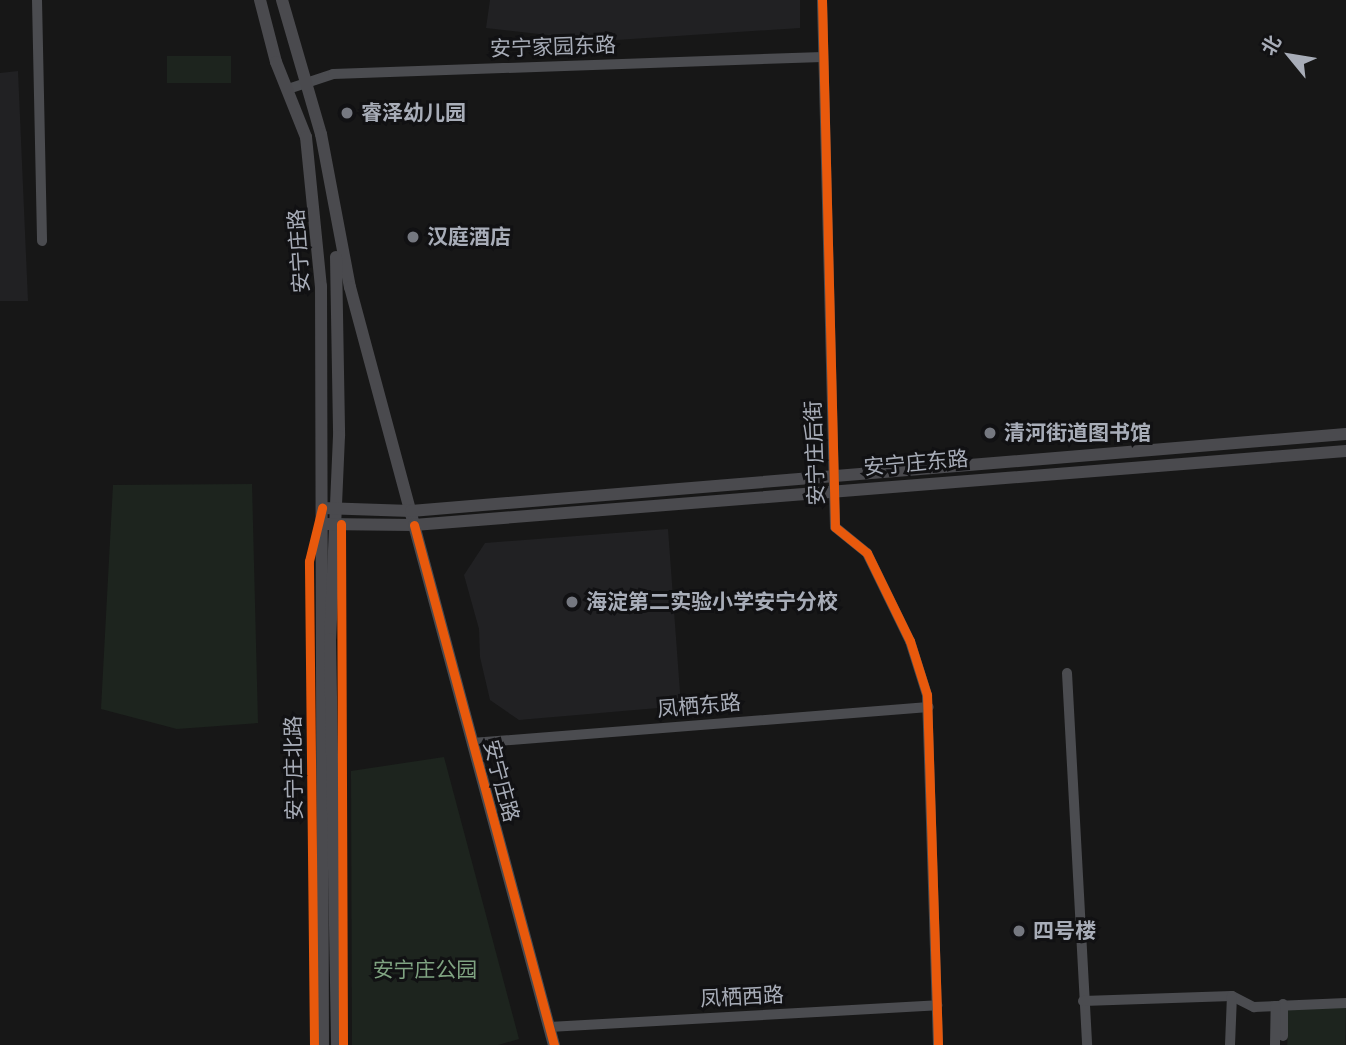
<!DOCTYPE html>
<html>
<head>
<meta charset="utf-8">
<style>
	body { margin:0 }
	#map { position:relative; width:1346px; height:1045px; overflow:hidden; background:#171717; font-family:Signika,"Noto Sans SC",sans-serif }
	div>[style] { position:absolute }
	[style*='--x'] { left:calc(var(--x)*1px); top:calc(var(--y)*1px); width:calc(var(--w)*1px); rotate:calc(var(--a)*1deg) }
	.built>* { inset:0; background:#212123 }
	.green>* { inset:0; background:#1d241e; transform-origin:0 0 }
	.street>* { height:10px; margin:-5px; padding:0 5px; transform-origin:5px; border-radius:5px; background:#4b4c50 }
	.secondary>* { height:12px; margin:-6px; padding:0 6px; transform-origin:6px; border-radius:6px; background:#4a4a4e }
	.cycleway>* { height:9px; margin:-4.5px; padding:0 4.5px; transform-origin:4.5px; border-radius:4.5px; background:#e8590c }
	.dots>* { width:19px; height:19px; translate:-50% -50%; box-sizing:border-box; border:4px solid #111113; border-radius:50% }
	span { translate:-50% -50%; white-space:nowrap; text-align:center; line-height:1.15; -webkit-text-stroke:6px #111113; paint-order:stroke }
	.street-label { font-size:21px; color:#a8adb8 }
	.poi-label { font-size:21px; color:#a8adb8; font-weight:700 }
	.left { translate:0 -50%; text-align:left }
	.park-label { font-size:21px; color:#7fa381 }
	.north { position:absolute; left:1255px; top:21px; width:70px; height:70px; -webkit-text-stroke:5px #111113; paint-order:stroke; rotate:300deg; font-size:19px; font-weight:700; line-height:28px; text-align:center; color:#a8adb8 }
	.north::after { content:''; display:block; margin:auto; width:24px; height:32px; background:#a8adb8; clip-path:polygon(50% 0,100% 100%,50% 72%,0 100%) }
</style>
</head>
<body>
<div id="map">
	<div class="built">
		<div style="clip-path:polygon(490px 0,800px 0,800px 28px,601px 41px,486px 28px)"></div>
		<div style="clip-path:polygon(18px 71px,28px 301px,0 301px,0 73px)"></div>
		<div style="clip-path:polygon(668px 529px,681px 706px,519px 720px,490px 700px,480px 657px,479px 629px,464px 575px,485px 543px)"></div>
	</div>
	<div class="green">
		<div style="left:167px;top:56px;width:64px;height:27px"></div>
		<div style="clip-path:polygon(252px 484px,258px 723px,177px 729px,101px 709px,113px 485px)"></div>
		<div style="clip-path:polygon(444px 757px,519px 1039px,498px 1045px,352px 1045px,351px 771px)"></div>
		<div style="left:1288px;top:1004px;width:58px;height:41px;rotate:1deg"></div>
	</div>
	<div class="street">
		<div style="--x:37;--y:0;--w:241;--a:88.8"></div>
		<div style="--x:822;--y:0;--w:527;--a:88.59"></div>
		<div style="--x:835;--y:527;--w:41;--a:39.1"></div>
		<div style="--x:867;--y:553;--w:98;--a:64"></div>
		<div style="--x:910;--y:641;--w:57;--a:72.5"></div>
		<div style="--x:927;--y:695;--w:350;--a:88.2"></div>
		<div style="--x:288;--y:89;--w:47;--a:-18.4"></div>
		<div style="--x:333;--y:74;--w:490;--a:-2"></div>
		<div style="--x:1067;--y:673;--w:373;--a:86.9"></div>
		<div style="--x:472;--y:743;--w:458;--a:-4.5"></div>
		<div style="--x:1083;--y:1001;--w:149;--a:-1.9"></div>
		<div style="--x:1232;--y:996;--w:25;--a:27"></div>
		<div style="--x:1254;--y:1007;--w:92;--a:-2.5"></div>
		<div style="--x:549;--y:1027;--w:389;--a:-3.2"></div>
		<div style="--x:1283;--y:1036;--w:32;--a:-90"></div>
		<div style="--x:1230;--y:1045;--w:49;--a:-87.7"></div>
		<div style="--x:1275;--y:1045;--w:39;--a:-89"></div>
	</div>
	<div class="secondary">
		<div style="--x:260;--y:0;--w:64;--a:75.5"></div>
		<div style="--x:276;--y:62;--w:81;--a:68.2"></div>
		<div style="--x:306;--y:137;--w:150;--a:84.3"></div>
		<div style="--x:321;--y:286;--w:759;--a:89.85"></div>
		<div style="--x:282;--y:0;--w:140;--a:73.8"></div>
		<div style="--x:321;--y:134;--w:156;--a:79.3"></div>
		<div style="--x:350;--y:287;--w:785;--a:74.94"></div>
		<div style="--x:336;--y:257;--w:179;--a:89"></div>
		<div style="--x:339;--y:436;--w:203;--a:92.5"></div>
		<div style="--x:330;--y:639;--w:406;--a:89"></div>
		<div style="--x:322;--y:508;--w:89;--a:1.9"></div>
		<div style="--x:411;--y:511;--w:938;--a:-4.71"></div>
		<div style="--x:322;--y:524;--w:92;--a:0.6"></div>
		<div style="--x:414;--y:525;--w:935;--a:-4.54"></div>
	</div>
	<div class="cycleway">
		<div style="--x:822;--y:0;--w:527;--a:88.59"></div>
		<div style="--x:835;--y:527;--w:41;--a:39.1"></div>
		<div style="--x:867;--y:553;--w:98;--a:64"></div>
		<div style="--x:910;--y:641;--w:57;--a:72.5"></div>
		<div style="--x:927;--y:695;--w:350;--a:88.2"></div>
		<div style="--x:341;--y:524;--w:521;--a:89.78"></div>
		<div style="--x:414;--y:525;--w:539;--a:74.93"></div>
		<div style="--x:314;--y:1045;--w:484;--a:-90.6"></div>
		<div style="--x:309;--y:561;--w:55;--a:-76.2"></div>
	</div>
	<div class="dots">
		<div style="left:347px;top:113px;background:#757880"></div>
		<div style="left:413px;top:237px;background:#757880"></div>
		<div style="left:990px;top:433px;background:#757880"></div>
		<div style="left:572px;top:602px;background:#757880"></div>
		<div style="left:1019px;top:931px;background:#757880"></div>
	</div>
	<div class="street-label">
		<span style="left:553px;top:47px;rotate:-2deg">安宁家园东路</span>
		<span style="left:299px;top:251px;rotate:-94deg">安宁庄路</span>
		<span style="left:815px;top:453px;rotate:-92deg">安宁庄后街</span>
		<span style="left:916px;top:463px;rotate:-5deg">安宁庄东路</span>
		<span style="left:699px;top:706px;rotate:-5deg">凤栖东路</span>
		<span style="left:294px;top:768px;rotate:-91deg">安宁庄北路</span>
		<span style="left:501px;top:781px;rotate:75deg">安宁庄路</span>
		<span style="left:742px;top:997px;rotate:-3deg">凤栖西路</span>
	</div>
	<div class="poi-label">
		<span class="left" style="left:361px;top:113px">睿泽幼儿园</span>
		<span class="left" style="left:427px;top:237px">汉庭酒店</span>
		<span class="left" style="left:1004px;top:433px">清河街道图书馆</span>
		<span class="left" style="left:586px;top:602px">海淀第二实验小学安宁分校</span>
		<span class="left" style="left:1033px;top:931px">四号楼</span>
	</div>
	<div class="park-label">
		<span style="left:425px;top:970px">安宁庄公园</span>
	</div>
	<div class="north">北</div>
</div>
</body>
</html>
